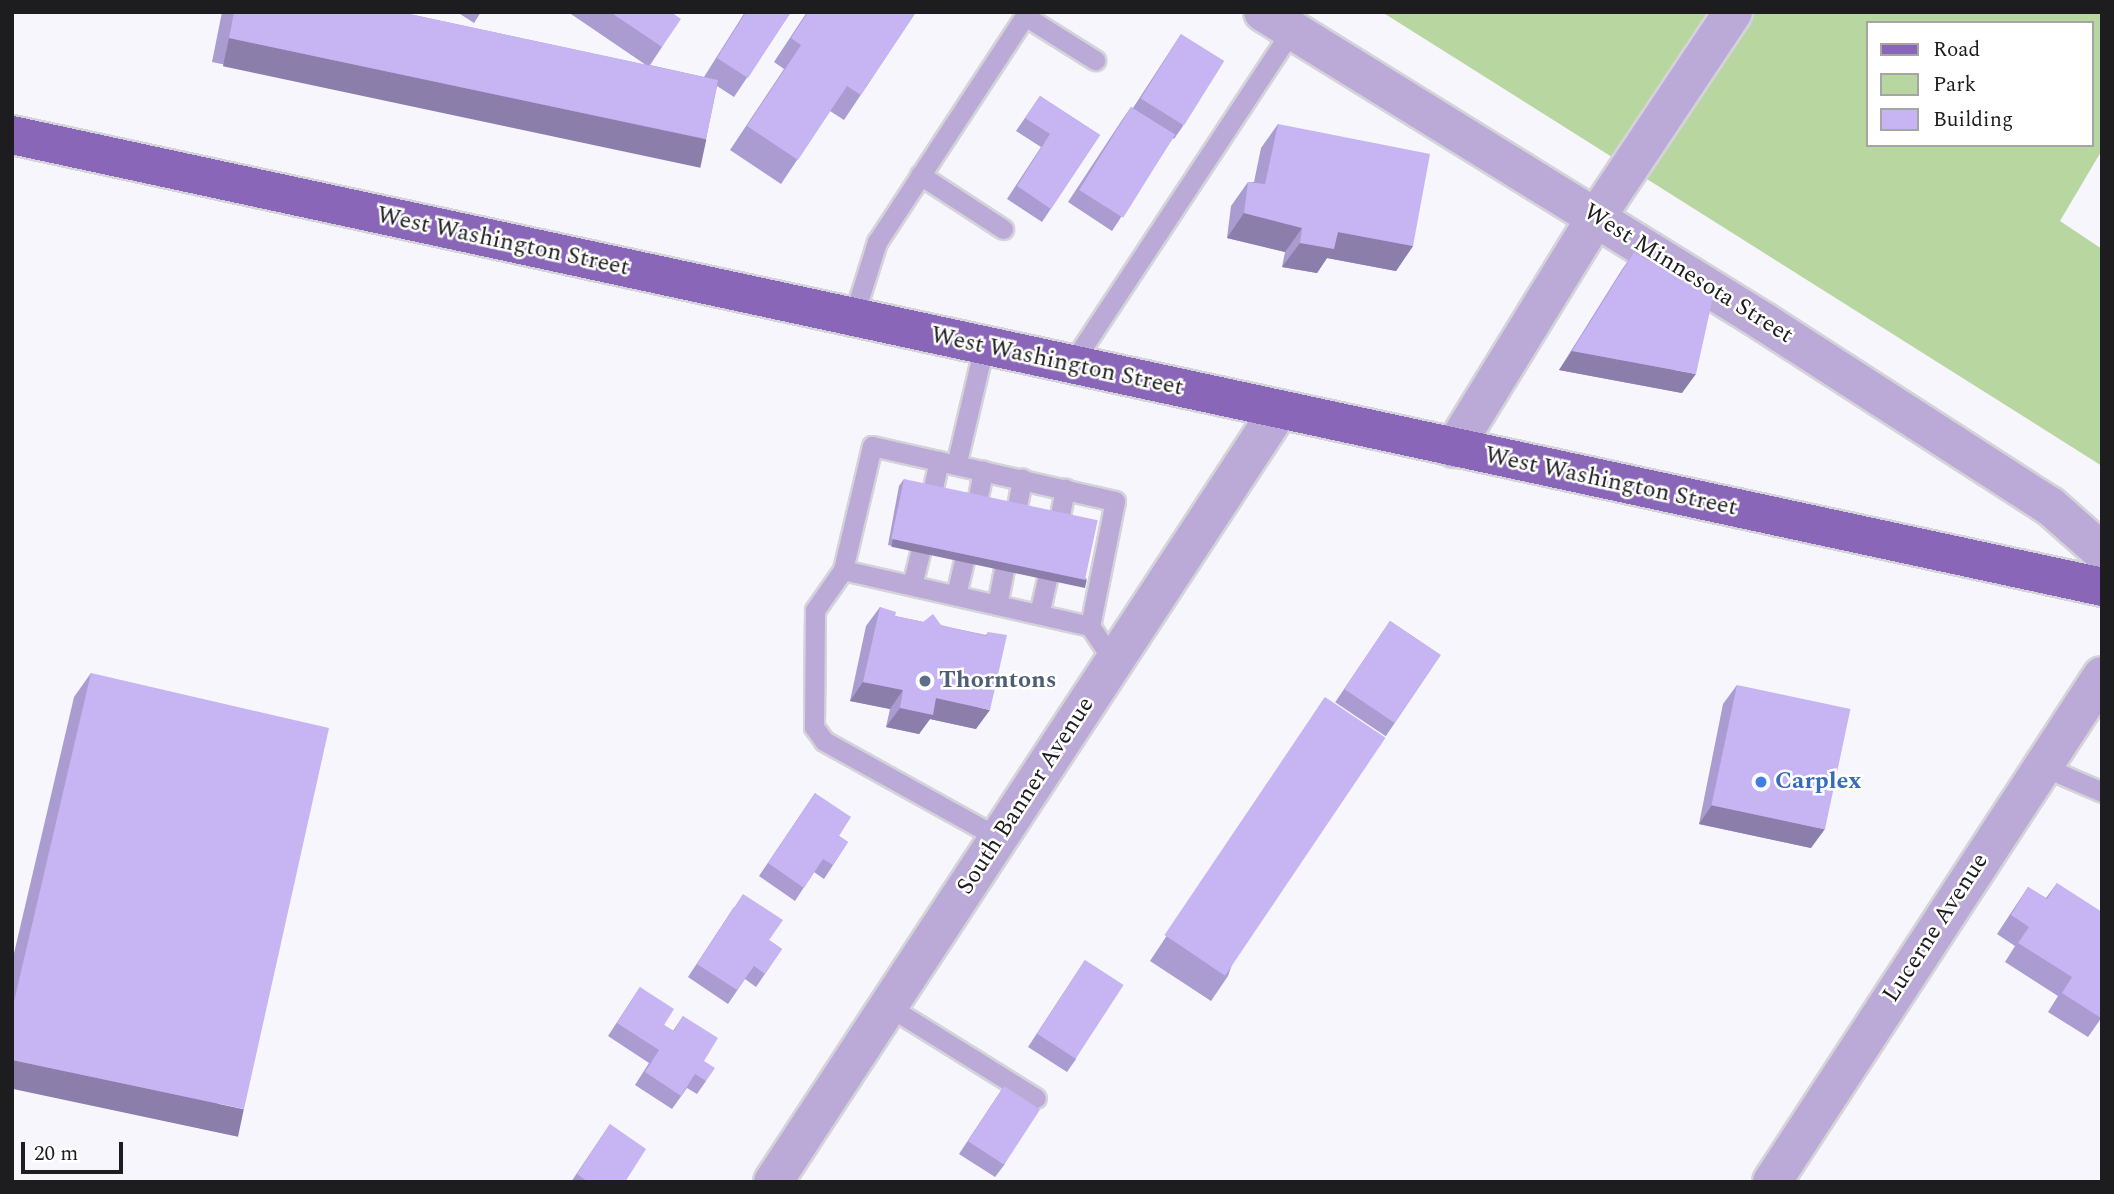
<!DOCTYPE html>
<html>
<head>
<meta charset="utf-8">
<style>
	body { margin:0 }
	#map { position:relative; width:2114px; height:1194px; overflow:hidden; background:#f6f6fc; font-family:Spectral,serif }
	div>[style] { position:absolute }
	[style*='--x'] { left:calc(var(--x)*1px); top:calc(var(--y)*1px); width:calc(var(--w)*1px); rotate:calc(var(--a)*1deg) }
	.green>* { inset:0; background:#b7d6a0 }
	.roads { filter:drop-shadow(2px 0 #d3d3d9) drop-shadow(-2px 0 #d3d3d9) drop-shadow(0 2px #d3d3d9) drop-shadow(0 -2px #d3d3d9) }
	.service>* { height:19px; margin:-9.5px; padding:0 9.5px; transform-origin:9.5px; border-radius:9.5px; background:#bba9d7 }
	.minor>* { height:38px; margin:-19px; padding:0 19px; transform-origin:19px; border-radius:19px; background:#bba9d7 }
	.primary>* { height:38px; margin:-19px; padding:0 19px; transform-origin:19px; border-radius:19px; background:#8966b8 }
	.wall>* { inset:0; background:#aa9bd1; transform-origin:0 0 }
	.shaded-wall>* { inset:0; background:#8b7eaa; transform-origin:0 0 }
	.building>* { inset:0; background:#c6b4f3; transform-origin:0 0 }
	.dots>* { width:19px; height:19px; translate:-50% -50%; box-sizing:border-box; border:4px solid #fff; border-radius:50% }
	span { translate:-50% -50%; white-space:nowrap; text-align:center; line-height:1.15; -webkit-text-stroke:5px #fff; paint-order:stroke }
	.street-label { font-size:24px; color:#1d1d1f }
	.service-label { font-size:24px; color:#4e5e75; font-weight:700 }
	.left { translate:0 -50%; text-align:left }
	.shop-label { font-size:24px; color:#366cbe; font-weight:700 }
	.frame { position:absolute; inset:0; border:14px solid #1d1d1f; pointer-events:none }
	.legend { position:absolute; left:1866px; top:21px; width:228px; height:126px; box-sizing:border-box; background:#fff; border:2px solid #a5a5a5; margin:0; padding:9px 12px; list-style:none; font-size:21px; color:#1d1d1f }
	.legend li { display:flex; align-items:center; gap:14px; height:35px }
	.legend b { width:35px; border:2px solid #a5a5a5 }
	.scale { position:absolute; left:21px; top:1142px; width:102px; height:32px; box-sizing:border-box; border:4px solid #1d1d1f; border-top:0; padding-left:9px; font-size:21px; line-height:24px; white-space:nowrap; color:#1d1d1f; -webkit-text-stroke:5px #fff; paint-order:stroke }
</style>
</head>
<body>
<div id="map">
	<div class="green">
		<div style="clip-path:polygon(evenodd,1382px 12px,2102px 12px,2102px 150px,2060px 221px,2102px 249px,2102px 466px,1382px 12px,1867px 23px,2091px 23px,2091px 145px,1867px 145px,1867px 23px)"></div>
	</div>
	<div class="roads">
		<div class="service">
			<div style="--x:920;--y:175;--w:99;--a:33"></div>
			<div style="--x:853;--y:318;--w:80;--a:-72.5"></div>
			<div style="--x:877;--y:242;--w:270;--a:-56.8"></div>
			<div style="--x:1025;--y:16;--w:83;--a:32.2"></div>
			<div style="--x:984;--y:346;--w:122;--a:103.2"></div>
			<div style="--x:956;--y:465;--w:86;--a:-167.3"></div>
			<div style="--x:872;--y:446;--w:127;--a:103.2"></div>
			<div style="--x:843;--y:570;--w:49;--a:125"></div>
			<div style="--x:815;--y:610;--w:117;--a:90.5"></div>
			<div style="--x:814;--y:727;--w:17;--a:54"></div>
			<div style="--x:824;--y:741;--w:200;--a:29"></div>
			<div style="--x:1071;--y:365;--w:401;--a:-56.6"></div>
			<div style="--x:956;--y:465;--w:163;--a:12.8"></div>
			<div style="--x:1115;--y:501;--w:127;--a:101.3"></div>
			<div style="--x:932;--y:493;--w:33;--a:-78"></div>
			<div style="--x:977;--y:502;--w:32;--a:-79"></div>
			<div style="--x:1016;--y:511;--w:33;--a:-79"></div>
			<div style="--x:1059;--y:520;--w:32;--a:-79"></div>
			<div style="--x:843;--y:570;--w:253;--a:12.8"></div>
			<div style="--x:1090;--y:626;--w:43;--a:56.3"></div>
			<div style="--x:912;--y:585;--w:34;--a:-76"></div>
			<div style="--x:956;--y:595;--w:35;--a:-77"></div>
			<div style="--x:997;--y:605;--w:37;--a:-79"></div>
			<div style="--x:1039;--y:614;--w:37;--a:-77"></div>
			<div style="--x:2042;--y:766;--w:65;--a:23.4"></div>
			<div style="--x:888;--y:1006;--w:174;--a:31.9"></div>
		</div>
		<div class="minor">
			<div style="--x:1263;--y:12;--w:589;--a:31.75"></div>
			<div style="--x:1764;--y:322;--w:340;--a:32.8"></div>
			<div style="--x:2050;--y:506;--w:69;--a:41.5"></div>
			<div style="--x:1454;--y:448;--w:273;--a:-58.4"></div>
			<div style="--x:1597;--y:216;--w:245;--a:-56.3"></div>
			<div style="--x:773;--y:1182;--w:923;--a:-56.76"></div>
			<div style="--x:1772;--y:1182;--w:604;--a:-56.89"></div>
		</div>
		<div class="primary">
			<div style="--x:12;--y:135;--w:2138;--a:12.2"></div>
		</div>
	</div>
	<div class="wall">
		<div style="clip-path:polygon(222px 12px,400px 12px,646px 65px,568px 12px,671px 12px,662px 47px,650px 65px,704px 77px,745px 12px,791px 12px,734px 97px,717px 86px,706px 139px,689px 163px,212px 62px)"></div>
		<div style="clip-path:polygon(457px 12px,481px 12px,474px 23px)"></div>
		<div style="clip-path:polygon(807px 12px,916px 12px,844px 120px,830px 111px,781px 184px,730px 150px,784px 69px,774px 62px)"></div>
		<div style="clip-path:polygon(1181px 34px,1183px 126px,1174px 139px,1173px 138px,1112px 231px,1068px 202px,1122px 120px,1131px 107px,1133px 108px)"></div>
		<div style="clip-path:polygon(1040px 96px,1100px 135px,1042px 222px,1007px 199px,1041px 147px,1016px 131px)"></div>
		<div style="clip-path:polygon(1278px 124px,1413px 246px,1396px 271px,1327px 258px,1317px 273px,1282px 267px,1285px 252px,1227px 238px,1231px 206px,1248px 182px,1254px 182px,1261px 148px)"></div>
		<div style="clip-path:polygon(1634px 252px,1682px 393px,1559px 370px,1621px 271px)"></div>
		<div style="clip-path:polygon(904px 479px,1087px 579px,1083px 585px,888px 545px,899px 486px)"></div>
		<div style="clip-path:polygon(880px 607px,895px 616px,986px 635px,988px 632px,976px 729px,930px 719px,919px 734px,886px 727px,890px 709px,850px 701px,866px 626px)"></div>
		<div style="left:1390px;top:621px;width:61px;height:98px;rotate:34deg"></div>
		<div style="clip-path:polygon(91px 673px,227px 1134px,12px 1088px,12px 962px,74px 697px)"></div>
		<div style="clip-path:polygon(1737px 685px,1811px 848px,1699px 824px,1723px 704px)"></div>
		<div style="clip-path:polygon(1325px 697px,1228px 976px,1211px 1001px,1150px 961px)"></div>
		<div style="clip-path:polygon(815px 793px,839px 836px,848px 842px,824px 879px,814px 872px,795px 901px,759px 876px)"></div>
		<div style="clip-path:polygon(2057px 883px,2102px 1017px,2088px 1037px,2048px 1012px,2058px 996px,2005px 962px,2015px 946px,1997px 934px,2028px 887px,2046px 898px)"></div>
		<div style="clip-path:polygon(734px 907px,769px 940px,782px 949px,756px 987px,745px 979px,728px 1004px,688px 977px)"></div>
		<div style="clip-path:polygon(1085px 960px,1076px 1059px,1067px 1072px,1028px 1047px)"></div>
		<div style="clip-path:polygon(640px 987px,664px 1025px,673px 1031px,683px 1016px,706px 1081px,697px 1094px,687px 1088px,672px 1109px,635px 1085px,649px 1063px,608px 1036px)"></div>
		<div style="clip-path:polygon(1004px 1086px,1005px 1164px,995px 1177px,959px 1154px)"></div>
		<div style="clip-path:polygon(610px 1124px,625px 1182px,571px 1182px)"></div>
	</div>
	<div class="shaded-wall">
		<div style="left:229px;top:38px;width:488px;height:29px;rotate:12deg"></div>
		<div style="clip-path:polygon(1244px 213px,1302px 228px,1285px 252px,1227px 238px)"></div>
		<div style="clip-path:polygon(1338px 232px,1413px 246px,1396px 271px,1327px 258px,1317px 273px,1282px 267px,1300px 243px)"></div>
		<div style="clip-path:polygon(1572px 351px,1696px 374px,1682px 393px,1559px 370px)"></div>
		<div style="left:893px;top:539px;width:198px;height:8px;rotate:12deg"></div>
		<div style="clip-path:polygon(863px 682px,903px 690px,890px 709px,850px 701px)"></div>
		<div style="clip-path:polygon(936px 698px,990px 710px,976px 729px,930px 719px,919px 734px,886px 727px,900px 708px)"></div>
		<div style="clip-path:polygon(1712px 805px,1825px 829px,1811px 848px,1699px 824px)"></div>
		<div style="left:12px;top:1060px;width:237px;height:28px;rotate:12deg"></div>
	</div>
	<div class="building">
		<div style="clip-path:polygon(234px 12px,400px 12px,718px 80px,706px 139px,229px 38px)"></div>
		<div style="clip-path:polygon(610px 12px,671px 12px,681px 19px,662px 47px)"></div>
		<div style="clip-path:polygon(746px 12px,791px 12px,748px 78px,717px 58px)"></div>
		<div style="clip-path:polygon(808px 12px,916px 12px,861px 95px,847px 86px,798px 160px,747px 126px,801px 45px,791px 38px)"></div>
		<div style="left:1181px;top:34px;width:51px;height:76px;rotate:32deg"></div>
		<div style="clip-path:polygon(1040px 96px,1100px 135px,1051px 209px,1017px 186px,1050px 134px,1025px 118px)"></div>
		<div style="left:1131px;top:107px;width:52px;height:98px;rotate:32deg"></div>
		<div style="clip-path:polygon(1278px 124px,1430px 154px,1413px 246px,1338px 232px,1334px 249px,1300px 243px,1302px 228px,1244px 213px,1248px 182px,1265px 184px)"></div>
		<div style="clip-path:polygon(1634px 252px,1713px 297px,1696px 374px,1572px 351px)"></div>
		<div style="left:904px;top:479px;width:198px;height:61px;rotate:12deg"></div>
		<div style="clip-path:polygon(880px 607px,896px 612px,895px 616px,923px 622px,933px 614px,941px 625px,987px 636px,988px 632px,1007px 635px,990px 710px,936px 698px,933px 715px,900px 708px,903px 690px,863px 682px)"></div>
		<div style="left:1390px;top:621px;width:61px;height:82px;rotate:34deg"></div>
		<div style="clip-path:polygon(91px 673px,329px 728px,244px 1109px,12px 1060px,12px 1010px)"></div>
		<div style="left:1737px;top:685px;width:116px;height:123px;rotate:12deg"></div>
		<div style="left:1325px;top:697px;width:73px;height:287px;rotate:34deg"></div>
		<div style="clip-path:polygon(815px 793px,851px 817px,839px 836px,848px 842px,833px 865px,823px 859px,804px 888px,768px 863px)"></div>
		<div style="clip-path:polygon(2057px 883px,2102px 912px,2101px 1018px,2062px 993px,2072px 977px,2018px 943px,2029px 927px,2011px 915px,2028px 887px,2047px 899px)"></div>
		<div style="clip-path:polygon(743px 894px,783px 920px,769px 940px,782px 949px,765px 974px,754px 966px,737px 990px,697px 964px)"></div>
		<div style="left:1085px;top:960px;width:46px;height:88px;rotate:33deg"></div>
		<div style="clip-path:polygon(640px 987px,674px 1009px,664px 1025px,674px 1031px,683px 1016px,718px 1038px,704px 1061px,715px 1068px,706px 1081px,695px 1074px,681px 1096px,645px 1072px,659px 1050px,617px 1023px)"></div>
		<div style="left:1004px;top:1086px;width:43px;height:66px;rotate:33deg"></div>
		<div style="clip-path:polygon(610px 1124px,646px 1149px,625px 1182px,588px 1182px,577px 1174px)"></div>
	</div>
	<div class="dots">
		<div style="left:925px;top:681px;background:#5c6f8a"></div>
		<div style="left:1761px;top:782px;background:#3f7fe0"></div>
	</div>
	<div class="street-label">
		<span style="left:503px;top:242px;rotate:12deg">West Washington Street</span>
		<span style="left:1688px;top:274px;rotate:32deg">West Minnesota Street</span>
		<span style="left:1057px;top:362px;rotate:12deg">West Washington Street</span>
		<span style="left:1611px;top:482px;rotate:12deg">West Washington Street</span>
		<span style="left:1026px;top:796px;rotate:-57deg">South Banner Avenue</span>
		<span style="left:1936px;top:928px;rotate:-57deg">Lucerne Avenue</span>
	</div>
	<div class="service-label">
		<span class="left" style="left:939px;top:681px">Thorntons</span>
	</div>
	<div class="shop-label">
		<span class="left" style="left:1775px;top:782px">Carplex</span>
	</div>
	<div class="frame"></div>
	<ul class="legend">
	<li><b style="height:9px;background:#8966b8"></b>Road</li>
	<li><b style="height:19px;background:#b7d6a0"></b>Park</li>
	<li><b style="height:19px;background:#c6b4f3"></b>Building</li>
	</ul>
	<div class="scale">20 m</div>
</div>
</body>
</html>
